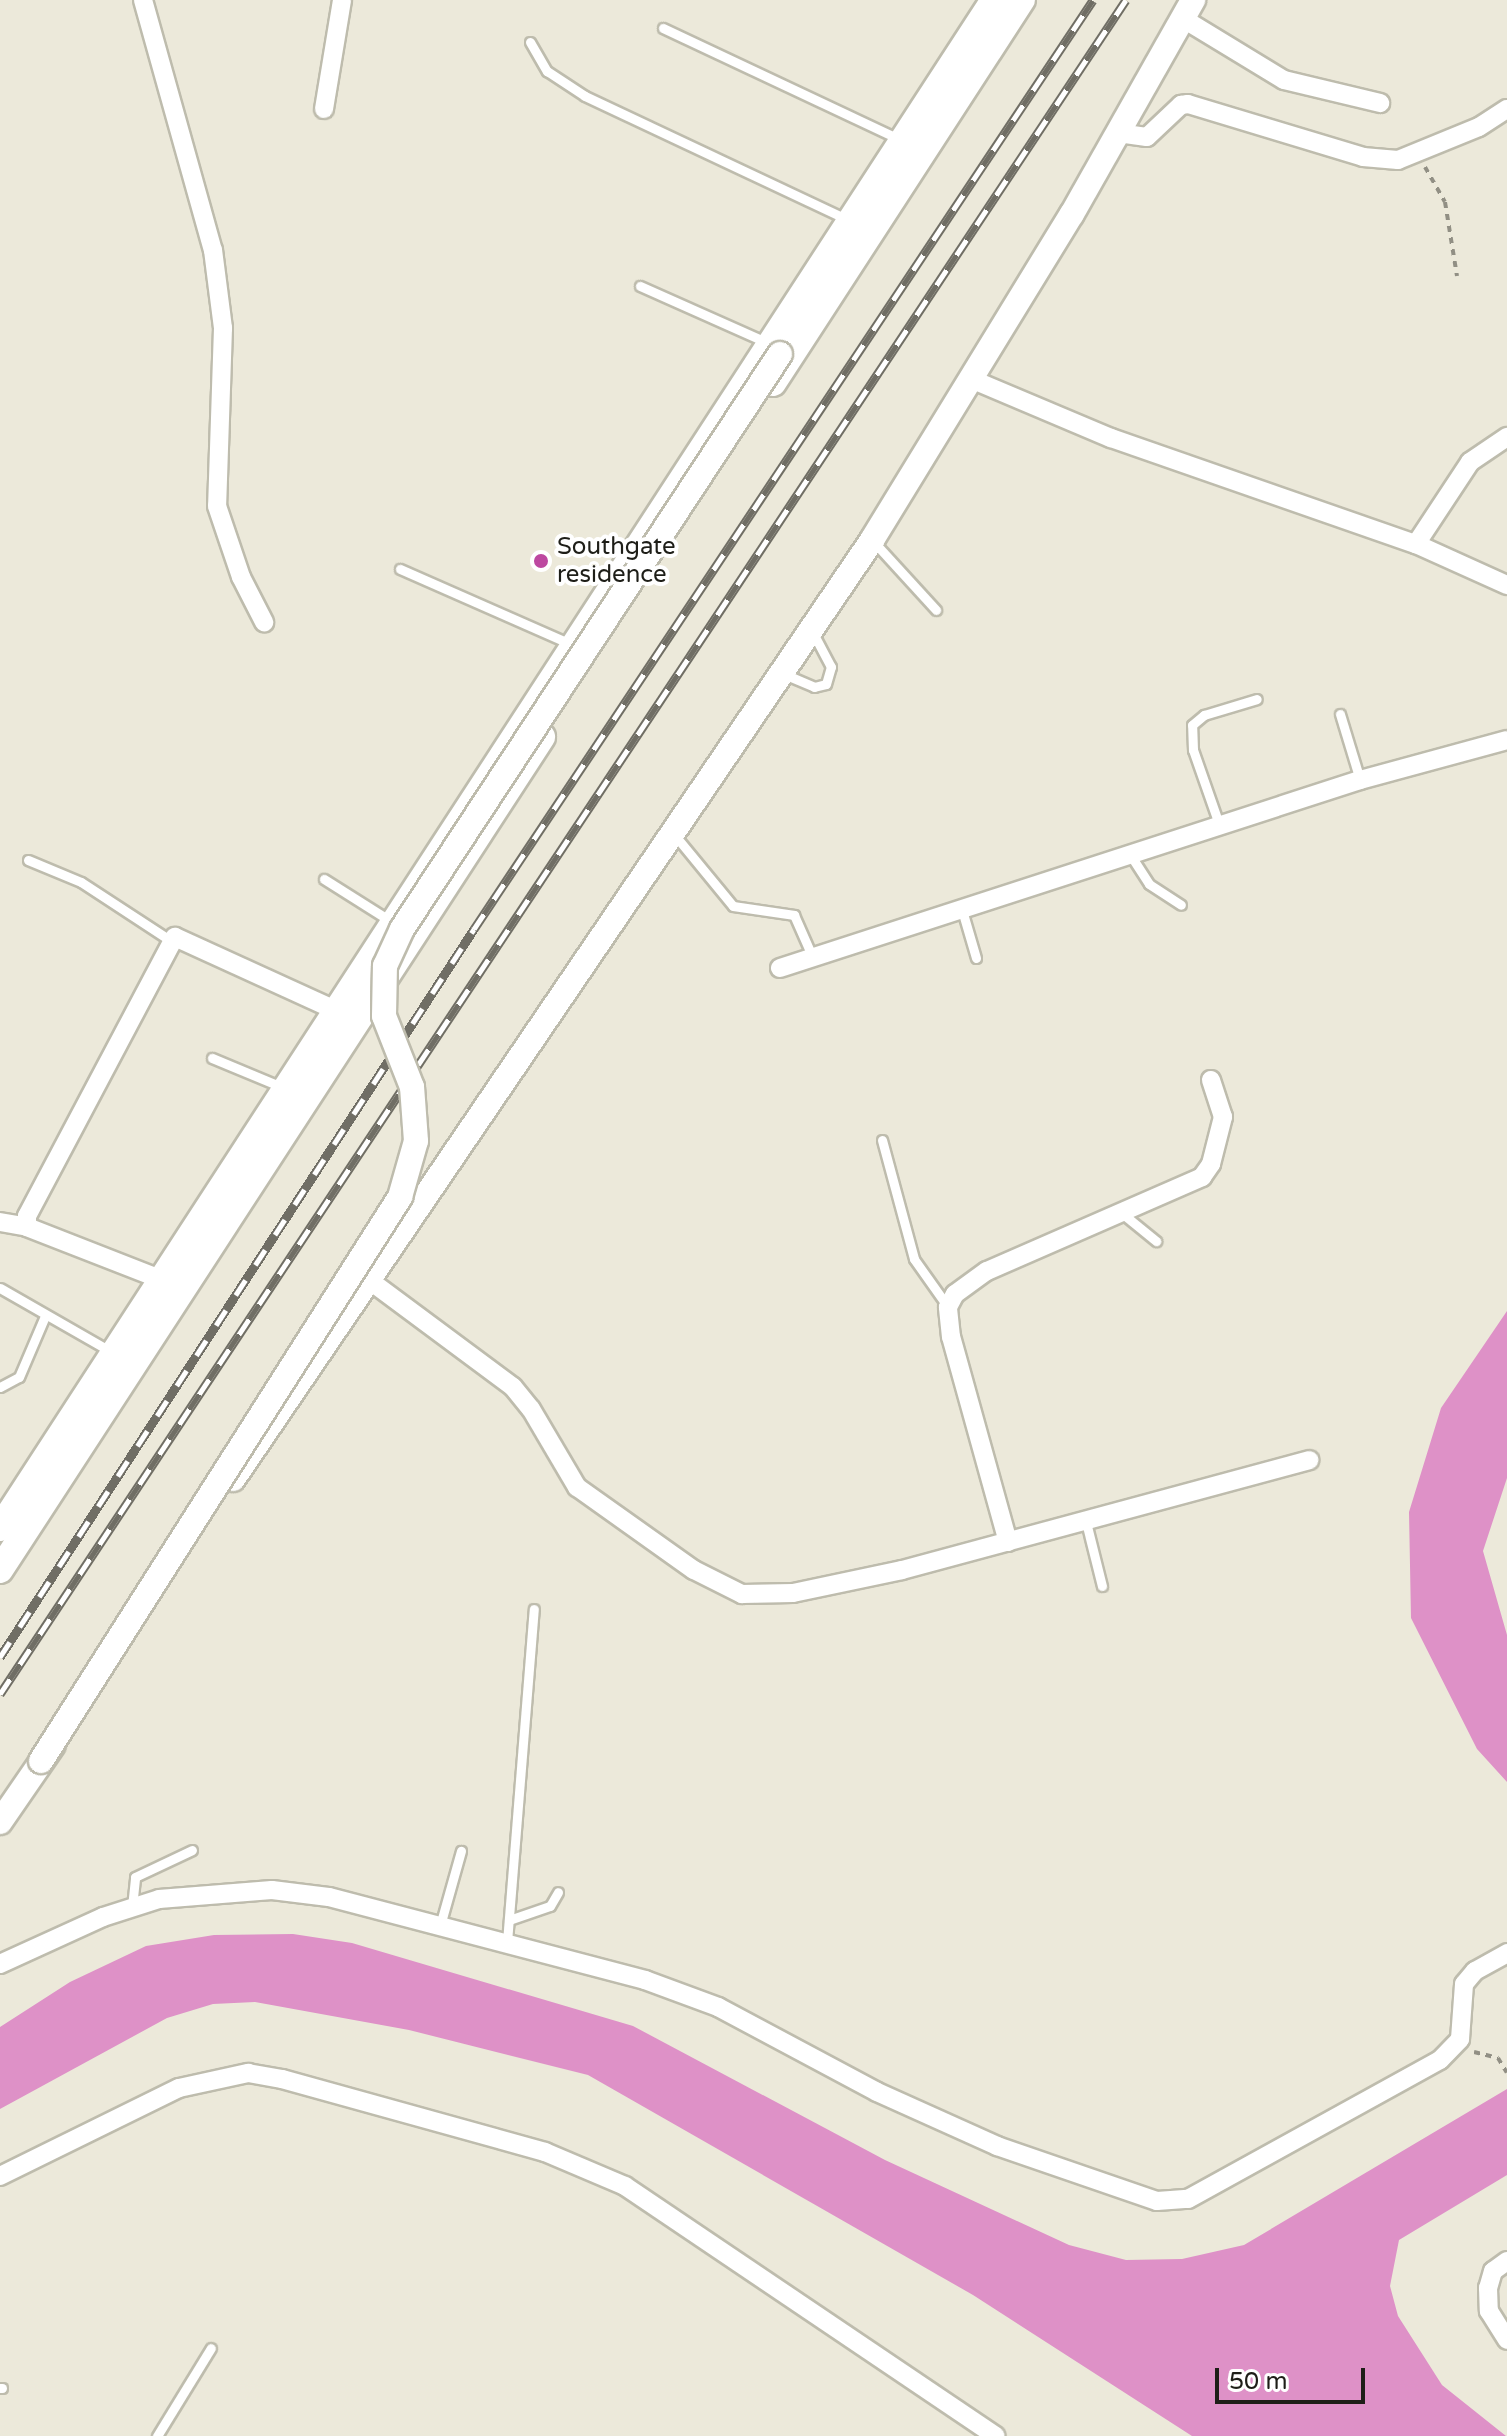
<!DOCTYPE html>
<html>
<head>
<meta charset="utf-8">
<style>
	body { margin:0 }
	#map { position:relative; width:1507px; height:2436px; overflow:hidden; background:#ece9da; font-family:"Varela Round",sans-serif }
	div>[style] { position:absolute }
	[style*='--x'] { left:calc(var(--x)*1px); top:calc(var(--y)*1px); width:calc(var(--w)*1px); rotate:calc(var(--a)*1deg) }
	.water>* { inset:0; background:#de91c7 }
	.path>* { height:4px; margin-top:-2px; transform-origin:0; background:repeating-linear-gradient(90deg,#918f84 0 6px,transparent 0 12px) }
	.roads { filter:drop-shadow(2px 0 #bebcad) drop-shadow(-2px 0 #bebcad) drop-shadow(0 2px #bebcad) drop-shadow(0 -2px #bebcad) }
	.service>* { height:9px; margin:-4.5px; padding:0 4.5px; transform-origin:4.5px; border-radius:4.5px; background:#fff }
	.minor>* { height:18px; margin:-9px; padding:0 9px; transform-origin:9px; border-radius:9px; background:#fff }
	.tertiary>* { height:24px; margin:-12px; padding:0 12px; transform-origin:12px; border-radius:12px; background:#fff }
	.secondary>* { height:26px; margin:-13px; padding:0 13px; transform-origin:13px; border-radius:13px; background:#fff }
	.rail>* { height:9px; margin-top:-4.5px; transform-origin:0; background:repeating-linear-gradient(90deg,#fff 0 18px,#706e65 0 36px); box-sizing:border-box; border-block:2px solid #706e65 }
	.bridges { filter:drop-shadow(2px 0 #bebcad) drop-shadow(-2px 0 #bebcad) drop-shadow(0 2px #bebcad) drop-shadow(0 -2px #bebcad) }
	.tertiary-bridge>* { height:24px; margin:-12px; padding:0 12px; transform-origin:12px; border-radius:12px; background:#fff }
	.dots>* { width:22px; height:22px; translate:-50% -50%; box-sizing:border-box; border:4px solid #fff; border-radius:50% }
	span { translate:-50% -50%; white-space:nowrap; text-align:center; line-height:1.15; -webkit-text-stroke:8px #fff; paint-order:stroke }
	.poi-label { font-size:24px; color:#1e1e18 }
	.left { translate:0 -50%; text-align:left }
	.scale { position:absolute; left:1215px; top:2368px; width:150px; height:36px; box-sizing:border-box; border:4px solid #1e1e18; border-top:0; padding-left:10px; font-size:24px; line-height:28px; white-space:nowrap; color:#1e1e18; -webkit-text-stroke:6px #fff; paint-order:stroke }
</style>
</head>
<body>
<div id="map">
	<div class="water">
		<div style="clip-path:polygon(1507px 1311px,1507px 1478px,1483px 1551px,1507px 1635px,1507px 1782px,1477px 1749px,1411px 1618px,1409px 1512px,1441px 1408px)"></div>
		<div style="clip-path:polygon(293px 1934px,352px 1943px,633px 2026px,885px 2160px,1069px 2245px,1126px 2260px,1182px 2259px,1244px 2245px,1507px 2089px,1507px 2175px,1399px 2240px,1390px 2286px,1398px 2316px,1442px 2385px,1506px 2436px,1192px 2436px,973px 2295px,588px 2075px,409px 2030px,255px 2002px,213px 2004px,167px 2018px,0 2109px,0 2027px,70px 1982px,146px 1946px,214px 1935px)"></div>
	</div>
	<div class="path">
		<div style="--x:1425;--y:167;--w:40;--a:60.3"></div>
		<div style="--x:1445;--y:202;--w:75;--a:80.8"></div>
		<div style="--x:1474;--y:2052;--w:25;--a:14"></div>
		<div style="--x:1498;--y:2058;--w:17;--a:59"></div>
	</div>
	<div class="roads">
		<div class="service">
			<div style="--x:663;--y:28;--w:261;--a:25.2"></div>
			<div style="--x:530;--y:42;--w:34;--a:60"></div>
			<div style="--x:547;--y:71;--w:45;--a:33.3"></div>
			<div style="--x:585;--y:96;--w:289;--a:25.2"></div>
			<div style="--x:640;--y:286;--w:138;--a:24"></div>
			<div style="--x:874;--y:542;--w:92;--a:47.6"></div>
			<div style="--x:400;--y:569;--w:189;--a:23.7"></div>
			<div style="--x:784;--y:674;--w:33;--a:23"></div>
			<div style="--x:814;--y:687;--w:12;--a:-14"></div>
			<div style="--x:826;--y:684;--w:18;--a:-74"></div>
			<div style="--x:831;--y:667;--w:41;--a:-117.8"></div>
			<div style="--x:1340;--y:714;--w:69;--a:73.1"></div>
			<div style="--x:1220;--y:827;--w:82;--a:-109.3"></div>
			<div style="--x:1193;--y:750;--w:25;--a:-92"></div>
			<div style="--x:1192;--y:725;--w:16;--a:-40"></div>
			<div style="--x:1204;--y:715;--w:55;--a:-16.8"></div>
			<div style="--x:673;--y:833;--w:94;--a:50.6"></div>
			<div style="--x:733;--y:906;--w:62;--a:8.4"></div>
			<div style="--x:794;--y:915;--w:47;--a:66.2"></div>
			<div style="--x:1131;--y:856;--w:33;--a:57"></div>
			<div style="--x:1149;--y:884;--w:38;--a:33"></div>
			<div style="--x:28;--y:860;--w:57;--a:22.5"></div>
			<div style="--x:81;--y:882;--w:108;--a:33.2"></div>
			<div style="--x:324;--y:879;--w:80;--a:32.3"></div>
			<div style="--x:962;--y:910;--w:50;--a:73.7"></div>
			<div style="--x:212;--y:1058;--w:76;--a:22.5"></div>
			<div style="--x:882;--y:1140;--w:123;--a:74.9"></div>
			<div style="--x:914;--y:1259;--w:59;--a:54.7"></div>
			<div style="--x:1123;--y:1214;--w:43;--a:39.3"></div>
			<div style="--x:0;--y:1288;--w:127;--a:29.8"></div>
			<div style="--x:0;--y:1387;--w:21;--a:-28"></div>
			<div style="--x:19;--y:1377;--w:66;--a:-66.9"></div>
			<div style="--x:1086;--y:1522;--w:66;--a:76"></div>
			<div style="--x:132;--y:1907;--w:30;--a:-84"></div>
			<div style="--x:135;--y:1877;--w:63;--a:-25.3"></div>
			<div style="--x:509;--y:1920;--w:43;--a:-18.9"></div>
			<div style="--x:550;--y:1906;--w:16;--a:-60"></div>
			<div style="--x:441;--y:1922;--w:74;--a:-74.3"></div>
			<div style="--x:507;--y:1942;--w:334;--a:-85.4"></div>
			<div style="--x:0;--y:2388;--w:2;--a:0"></div>
			<div style="--x:157;--y:2436;--w:103;--a:-58.5"></div>
		</div>
		<div class="minor">
			<div style="--x:143;--y:0;--w:260;--a:74.4"></div>
			<div style="--x:213;--y:250;--w:79;--a:82.7"></div>
			<div style="--x:223;--y:328;--w:178;--a:91.9"></div>
			<div style="--x:217;--y:506;--w:75;--a:71.3"></div>
			<div style="--x:241;--y:577;--w:51;--a:62.9"></div>
			<div style="--x:1182;--y:18;--w:119;--a:31.3"></div>
			<div style="--x:1284;--y:80;--w:99;--a:13.5"></div>
			<div style="--x:324;--y:109;--w:110;--a:-80.6"></div>
			<div style="--x:1118;--y:133;--w:29;--a:8"></div>
			<div style="--x:1147;--y:137;--w:47;--a:-43.3"></div>
			<div style="--x:1181;--y:105;--w:7;--a:-8"></div>
			<div style="--x:1188;--y:104;--w:183;--a:16.8"></div>
			<div style="--x:1363;--y:157;--w:35;--a:5"></div>
			<div style="--x:1398;--y:160;--w:87;--a:-22.2"></div>
			<div style="--x:1479;--y:127;--w:33;--a:-33"></div>
			<div style="--x:971;--y:379;--w:152;--a:22.9"></div>
			<div style="--x:1111;--y:438;--w:323;--a:19.2"></div>
			<div style="--x:1416;--y:544;--w:100;--a:24.3"></div>
			<div style="--x:1416;--y:544;--w:98;--a:-56.6"></div>
			<div style="--x:1470;--y:462;--w:45;--a:-34"></div>
			<div style="--x:780;--y:968;--w:610;--a:-17.96"></div>
			<div style="--x:1360;--y:780;--w:152;--a:-15.2"></div>
			<div style="--x:0;--y:1222;--w:27;--a:10"></div>
			<div style="--x:27;--y:1227;--w:146;--a:21.3"></div>
			<div style="--x:27;--y:1227;--w:11;--a:-90"></div>
			<div style="--x:27;--y:1216;--w:316;--a:-62.1"></div>
			<div style="--x:175;--y:937;--w:176;--a:24.5"></div>
			<div style="--x:369;--y:1280;--w:179;--a:36.6"></div>
			<div style="--x:513;--y:1387;--w:28;--a:51"></div>
			<div style="--x:531;--y:1409;--w:91;--a:59.5"></div>
			<div style="--x:577;--y:1487;--w:143;--a:35.4"></div>
			<div style="--x:694;--y:1570;--w:54;--a:26.6"></div>
			<div style="--x:742;--y:1594;--w:51;--a:-1.1"></div>
			<div style="--x:793;--y:1593;--w:111;--a:-11.9"></div>
			<div style="--x:902;--y:1570;--w:422;--a:-15.1"></div>
			<div style="--x:1008;--y:1542;--w:213;--a:-105.5"></div>
			<div style="--x:951;--y:1337;--w:30;--a:-96"></div>
			<div style="--x:948;--y:1307;--w:15;--a:-62"></div>
			<div style="--x:955;--y:1294;--w:39;--a:-36"></div>
			<div style="--x:987;--y:1271;--w:235;--a:-23.6"></div>
			<div style="--x:1202;--y:1177;--w:16;--a:-55"></div>
			<div style="--x:1211;--y:1164;--w:49;--a:-75.7"></div>
			<div style="--x:1223;--y:1117;--w:39;--a:-108"></div>
			<div style="--x:0;--y:1964;--w:113;--a:-24.5"></div>
			<div style="--x:103;--y:1917;--w:59;--a:-17.8"></div>
			<div style="--x:159;--y:1899;--w:113;--a:-4.6"></div>
			<div style="--x:272;--y:1890;--w:57;--a:7"></div>
			<div style="--x:329;--y:1897;--w:327;--a:14.7"></div>
			<div style="--x:645;--y:1980;--w:78;--a:20.3"></div>
			<div style="--x:718;--y:2007;--w:180;--a:28.1"></div>
			<div style="--x:877;--y:2092;--w:132;--a:24.2"></div>
			<div style="--x:997;--y:2146;--w:169;--a:19"></div>
			<div style="--x:1157;--y:2201;--w:31;--a:-4"></div>
			<div style="--x:1188;--y:2199;--w:288;--a:-28.9"></div>
			<div style="--x:1440;--y:2060;--w:29;--a:-46"></div>
			<div style="--x:1460;--y:2039;--w:55;--a:-85.8"></div>
			<div style="--x:1464;--y:1984;--w:17;--a:-50"></div>
			<div style="--x:1475;--y:1971;--w:37;--a:-29"></div>
			<div style="--x:0;--y:2176;--w:199;--a:-26.2"></div>
			<div style="--x:179;--y:2088;--w:71;--a:-12.3"></div>
			<div style="--x:248;--y:2073;--w:35;--a:10"></div>
			<div style="--x:282;--y:2079;--w:273;--a:15.5"></div>
			<div style="--x:545;--y:2152;--w:87;--a:23"></div>
			<div style="--x:625;--y:2186;--w:447;--a:34"></div>
			<div style="--x:1507;--y:2261;--w:17;--a:144"></div>
			<div style="--x:1493;--y:2271;--w:18;--a:106"></div>
			<div style="--x:1488;--y:2288;--w:23;--a:88"></div>
			<div style="--x:1489;--y:2311;--w:34;--a:58"></div>
		</div>
		<div class="tertiary">
			<div style="--x:233;--y:1479;--w:1136;--a:-55.76"></div>
			<div style="--x:872;--y:540;--w:382;--a:-58.5"></div>
			<div style="--x:1072;--y:214;--w:246;--a:-60.5"></div>
			<div style="--x:0;--y:1822;--w:93;--a:-55.5"></div>
		</div>
		<div class="secondary">
			<div style="--x:773;--y:383;--w:457;--a:-57"></div>
			<div style="--x:0;--y:1528;--w:1823;--a:-56.96"></div>
			<div style="--x:0;--y:1570;--w:994;--a:-56.95"></div>
		</div>
	</div>
	<div class="rail">
		<div style="--x:0;--y:1657;--w:869;--a:-56.93"></div>
		<div style="--x:474;--y:929;--w:1116;--a:-56.32"></div>
		<div style="--x:0;--y:1694;--w:2034;--a:-56.39"></div>
	</div>
	<div class="bridges">
		<div class="tertiary-bridge">
			<div style="--x:41;--y:1761;--w:669;--a:-57.52"></div>
			<div style="--x:400;--y:1197;--w:58;--a:-74.1"></div>
			<div style="--x:416;--y:1141;--w:54;--a:-94.2"></div>
			<div style="--x:412;--y:1087;--w:76;--a:-111.5"></div>
			<div style="--x:384;--y:1016;--w:50;--a:-88.9"></div>
			<div style="--x:385;--y:966;--w:41;--a:-65.3"></div>
			<div style="--x:402;--y:929;--w:688;--a:-56.68"></div>
		</div>
	</div>
	<div class="dots">
		<div style="left:541px;top:561px;background:#bd48a0"></div>
	</div>
	<div class="poi-label">
		<span class="left" style="left:557px;top:561px">Southgate<br>residence</span>
	</div>
	<div class="scale">50 m</div>
</div>
</body>
</html>
